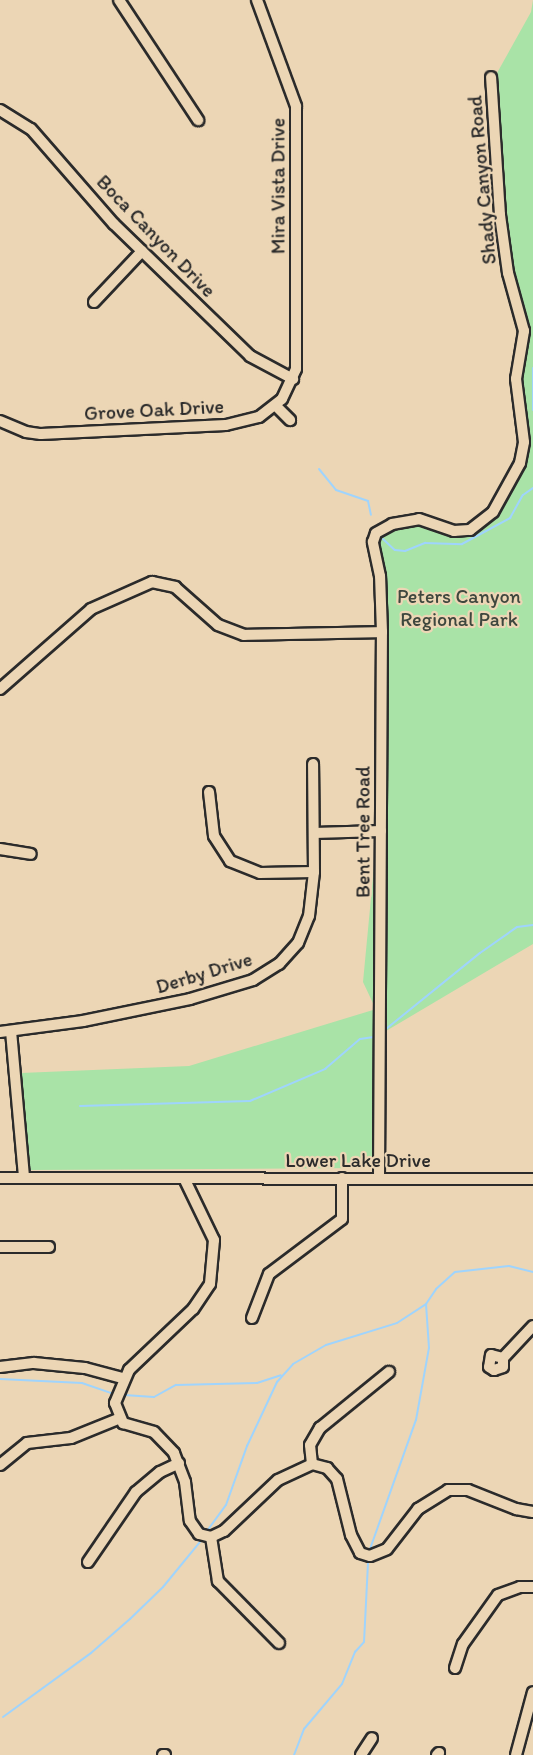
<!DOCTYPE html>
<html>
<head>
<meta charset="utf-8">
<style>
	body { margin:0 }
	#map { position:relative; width:533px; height:1755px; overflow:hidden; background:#ecd6b5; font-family:Itim,sans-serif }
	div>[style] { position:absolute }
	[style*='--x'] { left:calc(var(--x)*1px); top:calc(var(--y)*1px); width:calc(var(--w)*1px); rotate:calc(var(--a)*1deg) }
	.green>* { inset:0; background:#a9e3a7 }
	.stream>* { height:2px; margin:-1px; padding:0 1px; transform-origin:1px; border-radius:1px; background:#9fd4fd }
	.roads { filter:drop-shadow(2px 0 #2b2b2b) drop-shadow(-2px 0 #2b2b2b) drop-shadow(0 2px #2b2b2b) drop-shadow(0 -2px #2b2b2b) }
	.minor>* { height:10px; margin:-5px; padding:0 5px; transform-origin:5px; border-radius:5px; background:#ecd6b5 }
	span { translate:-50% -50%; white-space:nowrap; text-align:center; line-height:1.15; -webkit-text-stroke:4.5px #ecd6b5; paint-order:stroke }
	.street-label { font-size:20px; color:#2b2b2b }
	.park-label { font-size:20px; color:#3e473e }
</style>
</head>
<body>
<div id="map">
	<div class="green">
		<div style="clip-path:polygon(533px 0,533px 944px,386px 1031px,363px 982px,386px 740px,386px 581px,376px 542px,390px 529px,418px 523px,453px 534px,497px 513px,521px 472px,525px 457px,520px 308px,502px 200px,497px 73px,531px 12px)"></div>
		<div style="clip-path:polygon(373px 1010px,373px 1161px,364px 1168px,30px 1170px,21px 1073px,189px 1066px)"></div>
	</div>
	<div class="stream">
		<div style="--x:533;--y:368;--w:42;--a:90"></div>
		<div style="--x:319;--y:469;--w:27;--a:51"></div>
		<div style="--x:336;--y:490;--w:34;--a:19"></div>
		<div style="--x:368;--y:501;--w:14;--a:78"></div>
		<div style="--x:383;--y:539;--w:16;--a:43"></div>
		<div style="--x:395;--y:550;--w:10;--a:6"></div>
		<div style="--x:405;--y:551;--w:22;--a:-22"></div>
		<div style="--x:425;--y:543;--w:37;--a:2"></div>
		<div style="--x:462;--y:544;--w:55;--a:-28.4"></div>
		<div style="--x:510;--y:518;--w:26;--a:-61"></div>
		<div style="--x:523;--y:495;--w:12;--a:-35"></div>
		<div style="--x:386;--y:1029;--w:121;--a:-39"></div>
		<div style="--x:480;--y:953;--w:45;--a:-35.1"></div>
		<div style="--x:517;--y:927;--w:16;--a:-7"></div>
		<div style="--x:80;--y:1106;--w:170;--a:-1.7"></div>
		<div style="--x:250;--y:1101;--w:82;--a:-23.1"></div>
		<div style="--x:325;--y:1069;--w:46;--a:-40.6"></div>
		<div style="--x:360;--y:1039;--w:14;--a:-8"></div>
		<div style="--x:0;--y:1379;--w:82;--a:2.8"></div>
		<div style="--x:82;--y:1383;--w:31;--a:19"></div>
		<div style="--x:124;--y:1395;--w:30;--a:4"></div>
		<div style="--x:154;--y:1397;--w:25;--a:-29"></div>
		<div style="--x:176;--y:1385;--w:81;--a:-1.4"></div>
		<div style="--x:257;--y:1383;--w:25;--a:-18"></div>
		<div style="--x:207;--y:1531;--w:32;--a:-54"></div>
		<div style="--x:226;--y:1505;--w:63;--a:-70.4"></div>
		<div style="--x:247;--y:1446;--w:71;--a:-64.9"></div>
		<div style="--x:277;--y:1382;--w:24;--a:-48"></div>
		<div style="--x:293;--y:1364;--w:38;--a:-30"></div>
		<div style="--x:326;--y:1345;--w:74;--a:-17.2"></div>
		<div style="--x:397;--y:1323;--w:35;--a:-33"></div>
		<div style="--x:426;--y:1304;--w:18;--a:-56"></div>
		<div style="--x:436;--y:1289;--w:25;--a:-42"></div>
		<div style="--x:455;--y:1272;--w:54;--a:-6.3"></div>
		<div style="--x:509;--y:1266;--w:25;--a:14"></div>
		<div style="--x:370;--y:1549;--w:137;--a:-70.4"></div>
		<div style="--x:416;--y:1420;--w:73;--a:-79.8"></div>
		<div style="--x:429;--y:1348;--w:44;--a:-93.9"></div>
		<div style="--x:3;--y:1717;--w:109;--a:-36"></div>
		<div style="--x:91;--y:1653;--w:52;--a:-41.1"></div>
		<div style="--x:130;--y:1619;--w:46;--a:-44.1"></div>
		<div style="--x:163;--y:1587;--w:58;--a:-50.6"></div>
		<div style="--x:294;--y:1755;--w:28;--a:-69"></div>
		<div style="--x:304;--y:1729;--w:59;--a:-49.8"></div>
		<div style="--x:342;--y:1684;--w:35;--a:-68"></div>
		<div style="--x:355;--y:1652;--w:13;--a:-48"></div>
		<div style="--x:364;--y:1642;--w:80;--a:-87.1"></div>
	</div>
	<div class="roads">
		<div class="minor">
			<div style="--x:119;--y:0;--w:144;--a:56.6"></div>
			<div style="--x:0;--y:110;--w:36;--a:32"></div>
			<div style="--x:31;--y:129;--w:126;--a:48.9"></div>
			<div style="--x:114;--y:224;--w:190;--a:44.1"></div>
			<div style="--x:250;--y:356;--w:49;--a:28.1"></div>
			<div style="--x:94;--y:302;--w:70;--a:-46.7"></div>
			<div style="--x:276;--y:406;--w:20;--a:45"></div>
			<div style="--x:0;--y:421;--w:28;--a:23"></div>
			<div style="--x:26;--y:432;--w:15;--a:8"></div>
			<div style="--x:41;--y:434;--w:185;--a:-2.8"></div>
			<div style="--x:226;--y:425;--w:34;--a:-14"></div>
			<div style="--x:259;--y:417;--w:29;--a:-38"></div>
			<div style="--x:282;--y:399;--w:33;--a:-65"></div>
			<div style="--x:296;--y:369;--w:263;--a:-90"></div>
			<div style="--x:296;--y:106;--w:113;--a:-110.2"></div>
			<div style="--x:0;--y:689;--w:121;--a:-41.3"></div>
			<div style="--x:91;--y:609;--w:67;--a:-23.9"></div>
			<div style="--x:152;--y:582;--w:24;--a:12"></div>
			<div style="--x:175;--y:587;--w:57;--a:41.5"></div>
			<div style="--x:218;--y:625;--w:28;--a:21"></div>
			<div style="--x:244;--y:635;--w:138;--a:-1.2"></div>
			<div style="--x:209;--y:792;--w:44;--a:83.5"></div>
			<div style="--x:214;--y:836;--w:30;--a:57"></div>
			<div style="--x:230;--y:861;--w:32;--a:22"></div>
			<div style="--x:260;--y:873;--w:54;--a:-1.1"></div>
			<div style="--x:314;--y:833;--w:67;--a:-1.7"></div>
			<div style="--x:0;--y:849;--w:31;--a:9"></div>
			<div style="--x:11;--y:1031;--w:147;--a:84.9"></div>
			<div style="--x:0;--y:1032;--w:84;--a:-7.5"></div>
			<div style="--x:83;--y:1021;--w:109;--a:-11.6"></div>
			<div style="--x:190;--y:999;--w:66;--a:-16.8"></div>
			<div style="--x:253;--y:980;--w:31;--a:-32"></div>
			<div style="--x:279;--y:964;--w:28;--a:-48"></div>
			<div style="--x:298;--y:943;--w:29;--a:-68"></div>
			<div style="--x:309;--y:916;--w:44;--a:-83.5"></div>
			<div style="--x:314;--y:872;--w:108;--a:-90.5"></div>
			<div style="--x:0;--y:1178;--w:533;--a:0.11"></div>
			<div style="--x:184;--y:1178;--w:69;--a:64.2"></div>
			<div style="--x:214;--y:1240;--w:44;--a:95.2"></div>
			<div style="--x:210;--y:1284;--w:30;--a:124"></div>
			<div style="--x:193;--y:1309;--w:88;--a:136.4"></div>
			<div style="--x:129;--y:1370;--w:36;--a:113"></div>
			<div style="--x:115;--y:1403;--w:22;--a:68"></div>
			<div style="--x:123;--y:1423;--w:32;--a:16"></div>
			<div style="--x:154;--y:1432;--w:29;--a:46"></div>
			<div style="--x:174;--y:1453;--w:31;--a:69"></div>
			<div style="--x:185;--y:1482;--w:39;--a:83"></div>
			<div style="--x:190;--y:1521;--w:16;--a:55"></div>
			<div style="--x:199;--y:1534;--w:12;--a:14"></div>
			<div style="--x:211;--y:1537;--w:14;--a:-25"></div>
			<div style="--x:224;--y:1531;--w:74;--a:-43.4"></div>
			<div style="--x:278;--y:1480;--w:38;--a:-25"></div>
			<div style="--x:312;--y:1464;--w:16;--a:15"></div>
			<div style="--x:327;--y:1468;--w:15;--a:48"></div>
			<div style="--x:337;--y:1479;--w:58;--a:76"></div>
			<div style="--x:351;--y:1535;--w:20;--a:63"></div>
			<div style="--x:360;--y:1553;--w:10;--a:17"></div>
			<div style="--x:370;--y:1556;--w:18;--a:-22"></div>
			<div style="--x:387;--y:1549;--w:51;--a:-52.2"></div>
			<div style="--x:418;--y:1509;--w:36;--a:-32"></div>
			<div style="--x:448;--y:1490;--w:20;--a:0"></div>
			<div style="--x:468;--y:1490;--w:52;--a:21.6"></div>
			<div style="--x:516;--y:1509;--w:17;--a:10"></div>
			<div style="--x:379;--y:1178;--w:546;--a:-89.69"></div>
			<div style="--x:382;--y:632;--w:56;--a:-92"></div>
			<div style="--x:380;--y:576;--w:35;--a:-102"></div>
			<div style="--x:373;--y:542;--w:9;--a:-72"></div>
			<div style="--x:376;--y:533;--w:18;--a:-29"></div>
			<div style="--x:392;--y:524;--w:27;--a:-10"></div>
			<div style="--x:419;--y:519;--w:37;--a:19"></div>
			<div style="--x:454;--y:531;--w:16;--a:-4"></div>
			<div style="--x:470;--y:530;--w:29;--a:-38"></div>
			<div style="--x:493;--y:512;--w:56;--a:-61.1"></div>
			<div style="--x:520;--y:463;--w:21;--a:-79"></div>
			<div style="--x:524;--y:442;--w:64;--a:-97.2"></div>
			<div style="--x:516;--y:379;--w:49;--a:-80.5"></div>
			<div style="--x:524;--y:331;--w:60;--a:-105.4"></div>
			<div style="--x:508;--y:273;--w:59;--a:-97.9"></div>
			<div style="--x:500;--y:215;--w:138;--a:-93.7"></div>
			<div style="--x:0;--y:1247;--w:49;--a:0"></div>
			<div style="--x:252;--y:1318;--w:47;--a:-68.9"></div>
			<div style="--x:269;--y:1274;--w:91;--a:-37"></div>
			<div style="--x:342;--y:1219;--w:41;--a:-90"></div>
			<div style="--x:503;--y:1358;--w:12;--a:-166"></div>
			<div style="--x:491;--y:1355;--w:12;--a:99"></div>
			<div style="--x:489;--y:1367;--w:6;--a:31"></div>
			<div style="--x:494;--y:1370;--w:9;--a:-18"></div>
			<div style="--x:503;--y:1367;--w:9;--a:-90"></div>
			<div style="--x:503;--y:1358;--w:44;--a:-46.8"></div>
			<div style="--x:0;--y:1367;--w:34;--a:-7"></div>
			<div style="--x:34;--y:1363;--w:51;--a:5.6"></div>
			<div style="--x:85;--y:1368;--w:39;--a:15"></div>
			<div style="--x:312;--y:1464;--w:19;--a:-96"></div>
			<div style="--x:310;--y:1445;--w:20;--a:-60"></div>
			<div style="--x:320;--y:1428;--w:89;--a:-39.1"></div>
			<div style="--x:0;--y:1465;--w:35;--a:-39"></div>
			<div style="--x:27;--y:1443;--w:44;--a:-6.5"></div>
			<div style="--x:71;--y:1438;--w:51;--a:-22"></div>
			<div style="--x:211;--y:1537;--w:45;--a:81"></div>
			<div style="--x:218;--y:1581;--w:87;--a:45.5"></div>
			<div style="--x:88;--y:1562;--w:85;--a:-55.6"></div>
			<div style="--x:136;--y:1492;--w:31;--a:-40"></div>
			<div style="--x:160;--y:1472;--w:21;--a:-25"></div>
			<div style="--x:455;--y:1668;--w:25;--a:-72"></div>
			<div style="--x:463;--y:1644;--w:60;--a:-54.5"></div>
			<div style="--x:498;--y:1595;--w:23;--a:-20"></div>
			<div style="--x:520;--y:1587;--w:13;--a:0"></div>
			<div style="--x:163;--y:1755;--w:2;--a:0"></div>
			<div style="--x:361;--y:1755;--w:20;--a:-57"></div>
			<div style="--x:437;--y:1755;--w:3;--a:-45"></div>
			<div style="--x:516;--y:1755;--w:65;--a:-74.9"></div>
		</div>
	</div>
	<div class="street-label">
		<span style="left:482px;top:180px;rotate:-95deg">Shady Canyon Road</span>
		<span style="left:278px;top:186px;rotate:-90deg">Mira Vista Drive</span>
		<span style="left:156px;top:236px;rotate:46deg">Boca Canyon Drive</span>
		<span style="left:154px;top:410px;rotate:-3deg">Grove Oak Drive</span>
		<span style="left:363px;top:832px;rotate:-90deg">Bent Tree Road</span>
		<span style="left:204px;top:973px;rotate:-17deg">Derby Drive</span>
		<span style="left:358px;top:1160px">Lower Lake Drive</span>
	</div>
	<div class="park-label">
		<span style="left:459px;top:608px">Peters Canyon<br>Regional Park</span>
	</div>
</div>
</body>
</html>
